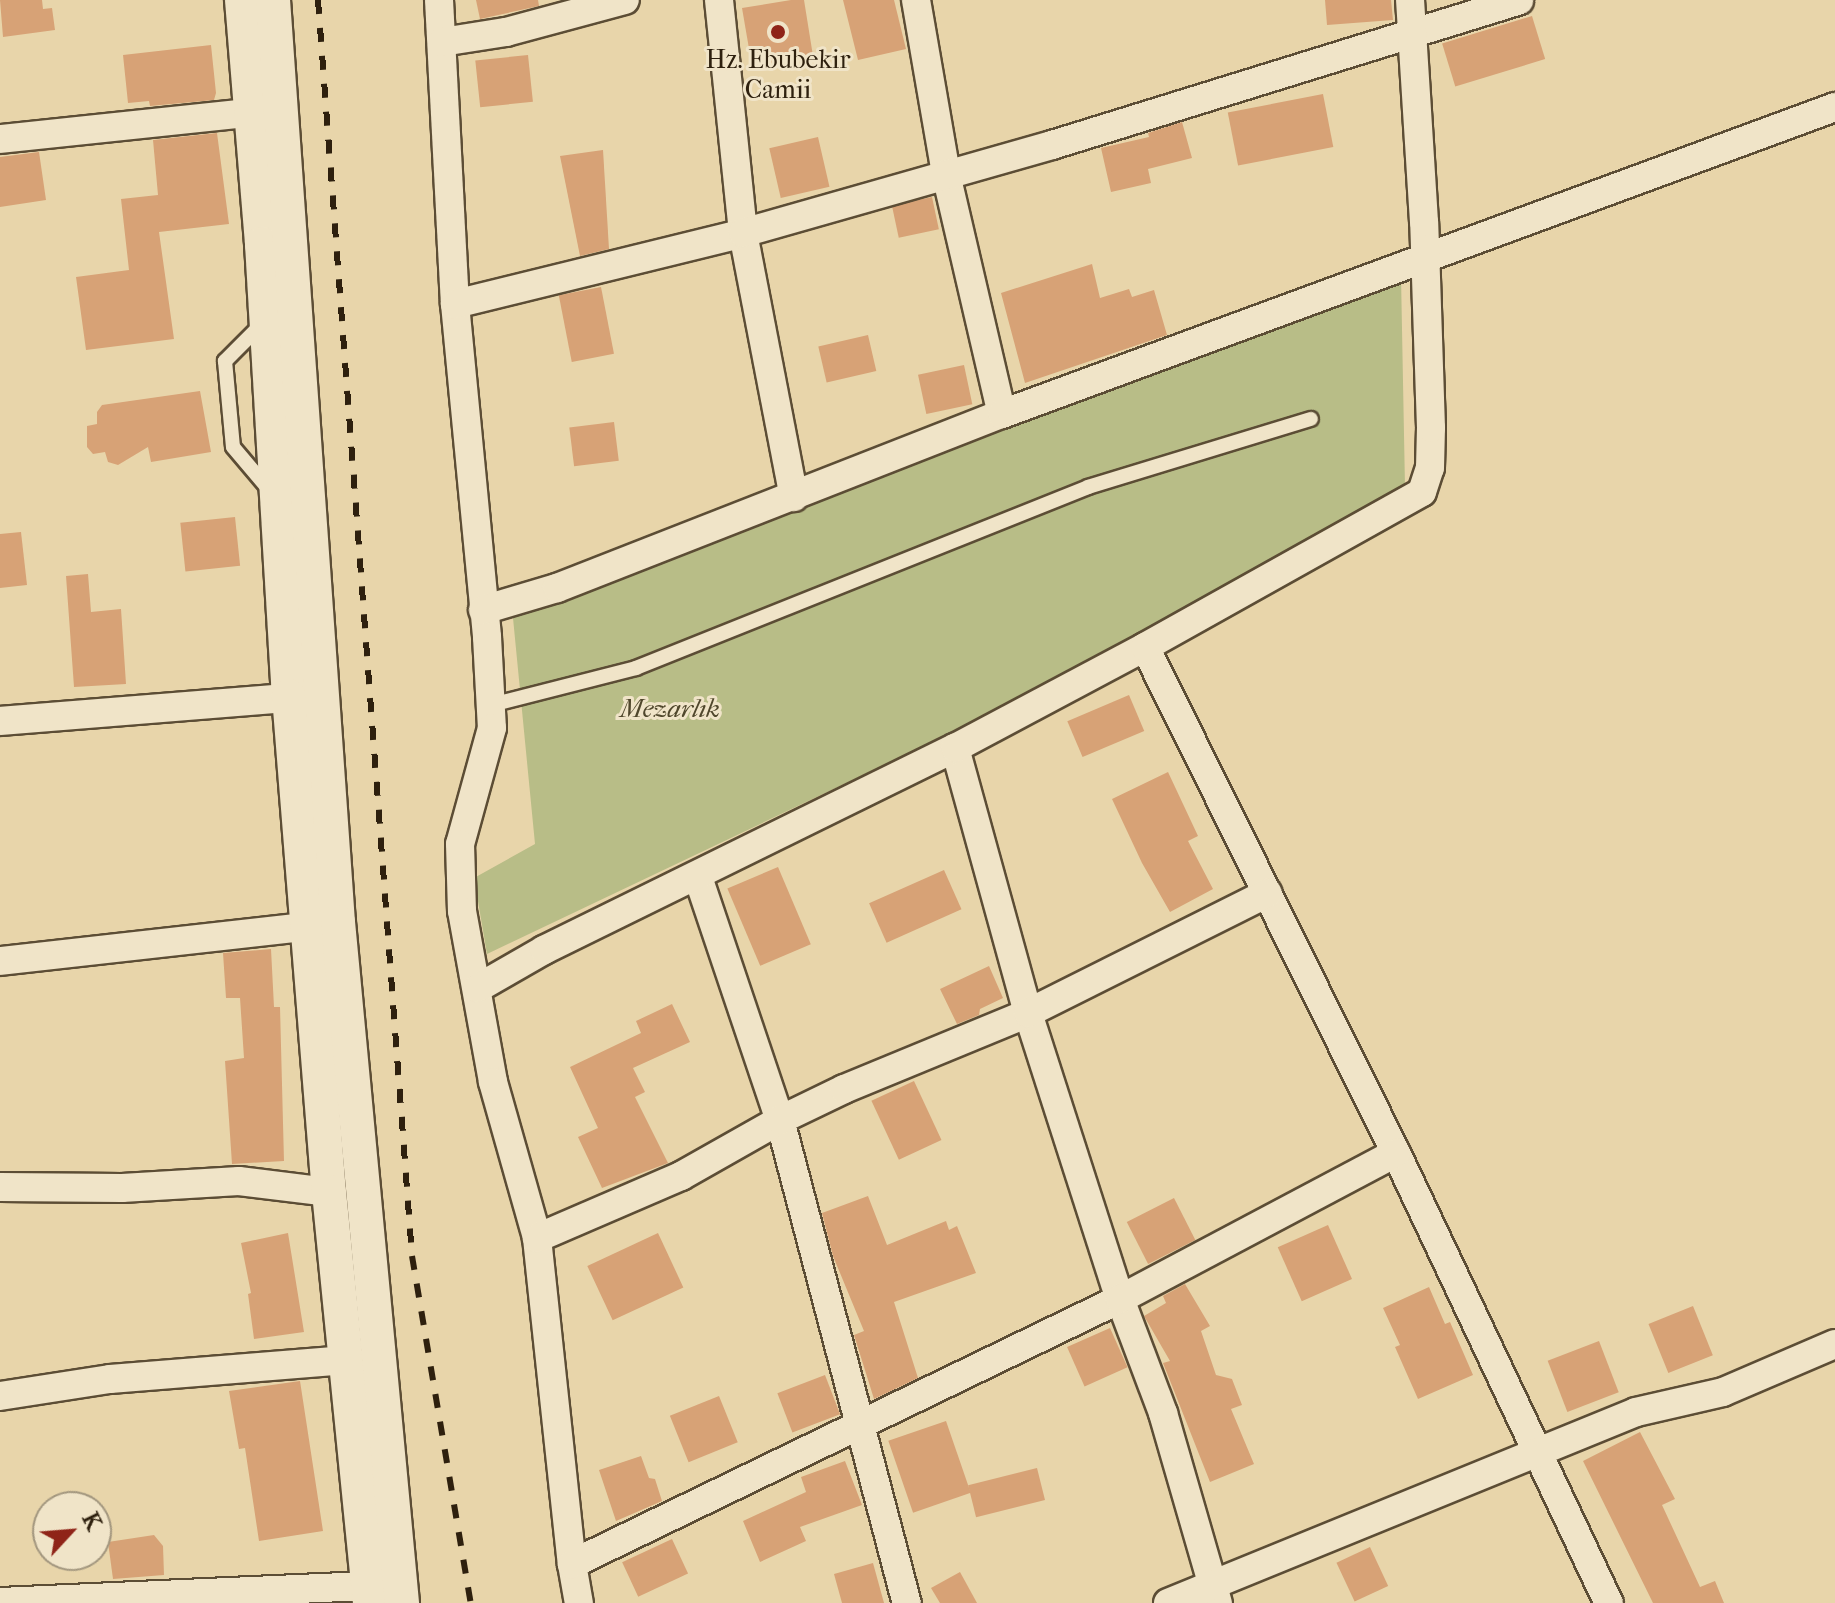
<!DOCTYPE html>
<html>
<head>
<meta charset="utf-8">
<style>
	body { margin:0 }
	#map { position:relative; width:1835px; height:1603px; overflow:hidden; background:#e8d5aa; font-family:"IM FELL French Canon",serif }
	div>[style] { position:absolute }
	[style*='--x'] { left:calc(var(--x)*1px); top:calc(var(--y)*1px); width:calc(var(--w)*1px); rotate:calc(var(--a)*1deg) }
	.green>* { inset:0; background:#b8bd87 }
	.building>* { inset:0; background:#d7a276; transform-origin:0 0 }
	.roads { filter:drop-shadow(2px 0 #5c4d35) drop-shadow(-2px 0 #5c4d35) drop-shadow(0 2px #5c4d35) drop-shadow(0 -2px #5c4d35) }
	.service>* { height:14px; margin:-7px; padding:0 7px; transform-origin:7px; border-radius:7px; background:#f0e4c8 }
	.minor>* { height:28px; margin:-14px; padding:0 14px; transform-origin:14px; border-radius:14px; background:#f0e4c8 }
	.tertiary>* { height:34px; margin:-17px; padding:0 17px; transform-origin:17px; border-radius:17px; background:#f0e4c8 }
	.rail>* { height:6px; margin-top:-3px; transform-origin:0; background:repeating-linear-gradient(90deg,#2e200e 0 14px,transparent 0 28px) }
	.dots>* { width:22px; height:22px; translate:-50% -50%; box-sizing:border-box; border:4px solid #f0e4c8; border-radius:50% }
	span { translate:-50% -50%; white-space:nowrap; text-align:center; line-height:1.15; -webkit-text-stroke:6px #f0e4c8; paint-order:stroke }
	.poi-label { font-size:26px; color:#2e200e }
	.park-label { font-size:26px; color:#50472c; font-style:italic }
	.north { position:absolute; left:32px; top:1491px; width:80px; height:80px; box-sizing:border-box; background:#f0e4c8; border:2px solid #a2967e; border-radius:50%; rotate:64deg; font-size:22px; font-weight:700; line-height:32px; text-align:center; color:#2e200e }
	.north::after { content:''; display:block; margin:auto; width:28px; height:36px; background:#8f2418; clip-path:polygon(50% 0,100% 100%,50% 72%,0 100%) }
</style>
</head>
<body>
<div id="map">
	<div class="green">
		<div style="clip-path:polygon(1401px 276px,1405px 487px,1090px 667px,487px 954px,474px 878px,535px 844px,513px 618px)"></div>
	</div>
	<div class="building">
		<div style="clip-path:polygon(0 0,42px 0,43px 9px,52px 8px,55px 30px,3px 37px)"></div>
		<div style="clip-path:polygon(476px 0,538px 0,539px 6px,480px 19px)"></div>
		<div style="clip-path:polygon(791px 0,804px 0,813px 56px,752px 66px,742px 8px)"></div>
		<div style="clip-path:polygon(843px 0,894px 0,906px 49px,858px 60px)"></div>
		<div style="clip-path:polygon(1325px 0,1391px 0,1393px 20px,1327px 25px)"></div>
		<div style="left:1532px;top:16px;width:45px;height:94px;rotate:73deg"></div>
		<div style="clip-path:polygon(211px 45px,216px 93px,214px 100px,150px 106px,149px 101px,128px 103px,123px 55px)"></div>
		<div style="left:528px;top:55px;width:47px;height:53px;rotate:84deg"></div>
		<div style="left:1323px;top:94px;width:54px;height:97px;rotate:79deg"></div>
		<div style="clip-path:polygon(1182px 122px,1192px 158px,1148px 169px,1151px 183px,1111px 192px,1101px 148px,1149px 137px,1148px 133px)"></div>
		<div style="clip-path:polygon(217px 133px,229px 224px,159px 232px,174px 339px,86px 350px,76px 277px,129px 270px,121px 199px,158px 195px,153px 140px)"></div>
		<div style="left:818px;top:137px;width:51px;height:50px;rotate:77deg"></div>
		<div style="clip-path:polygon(603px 150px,609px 249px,580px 256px,560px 156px)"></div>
		<div style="clip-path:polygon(39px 152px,46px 200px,0 207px,0 157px)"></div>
		<div style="left:932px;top:197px;width:33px;height:41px;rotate:78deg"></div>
		<div style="clip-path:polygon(1092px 264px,1100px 298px,1129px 289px,1132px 297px,1154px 290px,1167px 335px,1025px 383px,1001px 293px)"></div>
		<div style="left:601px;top:287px;width:68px;height:43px;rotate:79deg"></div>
		<div style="left:868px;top:335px;width:37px;height:51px;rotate:77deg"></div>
		<div style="left:964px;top:365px;width:40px;height:47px;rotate:78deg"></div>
		<div style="clip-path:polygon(200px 391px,211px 452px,151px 462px,148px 447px,118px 465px,108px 462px,105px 452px,93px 454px,87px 447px,87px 426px,97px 424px,97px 412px,102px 405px)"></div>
		<div style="left:614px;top:422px;width:39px;height:45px;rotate:83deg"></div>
		<div style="left:235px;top:517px;width:49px;height:55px;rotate:84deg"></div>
		<div style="clip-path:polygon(21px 532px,27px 585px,0 588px,0 534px)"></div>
		<div style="clip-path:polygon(88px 574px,91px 612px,121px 609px,126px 684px,74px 687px,66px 576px)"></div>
		<div style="left:1129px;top:695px;width:39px;height:67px;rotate:67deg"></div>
		<div style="clip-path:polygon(1168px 772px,1198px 836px,1188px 841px,1213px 889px,1170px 912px,1142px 863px,1112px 799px)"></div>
		<div style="left:778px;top:867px;width:84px;height:55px;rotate:67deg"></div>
		<div style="left:944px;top:870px;width:43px;height:82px;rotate:66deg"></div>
		<div style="clip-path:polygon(271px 949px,274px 1007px,280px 1007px,284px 1161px,232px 1164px,225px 1061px,244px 1058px,240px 998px,226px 998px,223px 953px)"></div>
		<div style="clip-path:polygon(989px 966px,1003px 998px,980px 1009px,979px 1015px,957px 1024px,940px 989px)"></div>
		<div style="clip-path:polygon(672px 1004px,690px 1042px,633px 1068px,645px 1092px,635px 1097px,668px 1163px,602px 1188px,578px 1137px,598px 1128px,570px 1067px,641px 1033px,636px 1021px)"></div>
		<div style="left:914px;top:1081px;width:65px;height:47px;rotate:65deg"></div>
		<div style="clip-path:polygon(868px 1196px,887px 1245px,946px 1221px,949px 1230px,957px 1226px,976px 1273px,894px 1302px,918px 1378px,874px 1399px,854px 1335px,864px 1331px,833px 1256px,822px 1213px)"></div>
		<div style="left:1174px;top:1198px;width:47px;height:53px;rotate:63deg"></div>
		<div style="left:1328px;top:1225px;width:59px;height:55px;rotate:66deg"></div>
		<div style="clip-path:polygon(288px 1233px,304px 1332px,254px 1339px,248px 1294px,251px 1293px,241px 1243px)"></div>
		<div style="left:658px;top:1233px;width:60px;height:78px;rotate:65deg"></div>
		<div style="clip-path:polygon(1185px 1284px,1210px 1326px,1201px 1331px,1216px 1375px,1232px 1379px,1242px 1405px,1231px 1409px,1254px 1464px,1210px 1482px,1163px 1363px,1170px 1361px,1144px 1316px,1166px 1303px,1163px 1296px)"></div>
		<div style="clip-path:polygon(1429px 1287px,1445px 1324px,1450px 1322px,1473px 1375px,1418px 1399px,1395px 1347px,1400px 1345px,1383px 1308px)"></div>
		<div style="left:1693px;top:1306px;width:53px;height:48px;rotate:68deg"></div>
		<div style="left:1110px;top:1328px;width:43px;height:47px;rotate:66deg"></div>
		<div style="left:1599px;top:1341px;width:55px;height:55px;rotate:69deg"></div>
		<div style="left:825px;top:1375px;width:42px;height:51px;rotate:69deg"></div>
		<div style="clip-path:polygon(300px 1381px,323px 1531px,259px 1541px,245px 1448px,239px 1449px,229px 1391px)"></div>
		<div style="left:719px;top:1396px;width:50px;height:53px;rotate:68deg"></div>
		<div style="left:946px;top:1421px;width:76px;height:61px;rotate:71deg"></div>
		<div style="clip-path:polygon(1640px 1432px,1675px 1499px,1662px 1505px,1700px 1587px,1715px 1581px,1724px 1603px,1653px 1603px,1583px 1461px)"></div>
		<div style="clip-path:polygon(641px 1456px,649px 1478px,655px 1479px,662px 1501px,616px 1521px,599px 1470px)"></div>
		<div style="clip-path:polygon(845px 1461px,862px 1505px,800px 1527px,806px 1541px,760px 1562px,743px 1521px,806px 1492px,801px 1477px)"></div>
		<div style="left:1037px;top:1468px;width:33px;height:71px;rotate:76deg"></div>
		<div style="clip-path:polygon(154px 1535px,163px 1546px,164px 1575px,113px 1579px,108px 1542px)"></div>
		<div style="left:672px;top:1539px;width:38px;height:55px;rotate:65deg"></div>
		<div style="left:1370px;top:1547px;width:43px;height:37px;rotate:65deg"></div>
		<div style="clip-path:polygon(873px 1563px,884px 1603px,842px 1603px,834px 1574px)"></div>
		<div style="clip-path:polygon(960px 1572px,977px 1603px,940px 1603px,931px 1588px)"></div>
	</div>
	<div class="roads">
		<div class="service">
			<div style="--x:263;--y:323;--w:54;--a:135"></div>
			<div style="--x:225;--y:361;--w:86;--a:84.7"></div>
			<div style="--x:233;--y:447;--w:59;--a:49.8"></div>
			<div style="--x:491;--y:705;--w:150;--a:-14.3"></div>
			<div style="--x:636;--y:668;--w:487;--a:-21.8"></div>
			<div style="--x:1088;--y:487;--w:233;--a:-17"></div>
		</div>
		<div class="minor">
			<div style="--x:439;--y:0;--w:304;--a:87"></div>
			<div style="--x:455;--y:304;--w:335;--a:84.5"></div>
			<div style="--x:487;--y:637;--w:91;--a:86.9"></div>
			<div style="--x:492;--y:728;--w:120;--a:105.4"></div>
			<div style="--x:460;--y:844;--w:67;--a:88.3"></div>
			<div style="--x:462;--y:911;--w:174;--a:79.7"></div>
			<div style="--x:493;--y:1082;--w:162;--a:74.2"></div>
			<div style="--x:537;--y:1238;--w:328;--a:83.9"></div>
			<div style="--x:572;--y:1564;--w:40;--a:80"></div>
			<div style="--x:719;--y:0;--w:234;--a:84.1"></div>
			<div style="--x:743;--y:233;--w:269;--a:79.1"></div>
			<div style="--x:916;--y:0;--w:177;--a:80.2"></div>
			<div style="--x:946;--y:174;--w:246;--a:76.9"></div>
			<div style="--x:442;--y:42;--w:65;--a:-8.9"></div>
			<div style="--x:506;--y:32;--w:123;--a:-15.1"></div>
			<div style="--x:0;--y:139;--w:250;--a:-6"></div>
			<div style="--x:455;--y:304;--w:297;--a:-13.8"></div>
			<div style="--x:743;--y:233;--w:321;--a:-15.9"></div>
			<div style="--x:1052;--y:145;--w:489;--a:-17.2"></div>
			<div style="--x:483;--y:610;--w:77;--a:-16.6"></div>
			<div style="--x:557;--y:588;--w:478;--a:-21.4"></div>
			<div style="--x:1002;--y:414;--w:888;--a:-20.23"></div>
			<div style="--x:1145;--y:647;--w:565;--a:63.62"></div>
			<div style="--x:1396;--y:1153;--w:498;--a:64.7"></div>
			<div style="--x:0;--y:721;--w:311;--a:-4.6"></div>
			<div style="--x:955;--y:748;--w:275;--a:74.6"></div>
			<div style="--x:1028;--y:1013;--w:300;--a:72.2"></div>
			<div style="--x:1120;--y:1299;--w:122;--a:69.3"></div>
			<div style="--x:1163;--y:1413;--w:198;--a:73.9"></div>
			<div style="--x:698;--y:877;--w:256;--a:71.4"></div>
			<div style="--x:780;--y:1120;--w:499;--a:75.3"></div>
			<div style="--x:0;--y:961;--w:331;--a:-6.4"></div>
			<div style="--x:478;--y:988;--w:76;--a:-29.9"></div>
			<div style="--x:544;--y:950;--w:458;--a:-26.2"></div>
			<div style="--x:955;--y:748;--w:215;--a:-28"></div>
			<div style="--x:1145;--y:647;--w:317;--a:-29.2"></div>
			<div style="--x:1422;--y:492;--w:25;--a:-72"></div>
			<div style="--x:1430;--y:468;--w:40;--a:-88.6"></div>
			<div style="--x:1431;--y:428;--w:206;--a:-91.9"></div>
			<div style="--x:1424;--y:222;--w:222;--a:-93.6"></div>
			<div style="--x:0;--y:1187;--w:122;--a:0.5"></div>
			<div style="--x:122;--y:1188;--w:117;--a:-3.4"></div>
			<div style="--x:239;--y:1181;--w:91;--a:7"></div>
			<div style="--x:537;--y:1238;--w:157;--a:-23.3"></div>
			<div style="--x:681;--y:1176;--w:114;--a:-29.5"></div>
			<div style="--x:780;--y:1120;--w:71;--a:-25.8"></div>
			<div style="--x:844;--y:1089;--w:199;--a:-22.4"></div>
			<div style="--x:1028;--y:1013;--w:268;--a:-26.6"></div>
			<div style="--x:0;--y:1396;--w:111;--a:-8.8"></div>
			<div style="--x:110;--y:1379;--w:237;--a:-4.6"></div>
			<div style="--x:572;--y:1564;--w:609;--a:-25.81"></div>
			<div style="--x:1120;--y:1299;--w:312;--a:-27.9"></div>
			<div style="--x:0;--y:1602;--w:390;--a:-2.5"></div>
			<div style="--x:1168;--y:1603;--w:505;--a:-22.2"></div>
			<div style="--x:1636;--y:1412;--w:89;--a:-12.9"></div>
			<div style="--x:1723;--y:1392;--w:122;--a:-23.2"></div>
		</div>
		<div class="tertiary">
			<div style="--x:242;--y:0;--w:245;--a:85.3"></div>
			<div style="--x:262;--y:244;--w:453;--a:86.6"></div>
			<div style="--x:289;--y:696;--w:498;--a:85.4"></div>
			<div style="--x:329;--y:1192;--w:413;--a:84.3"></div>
			<div style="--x:273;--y:0;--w:924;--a:85.97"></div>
			<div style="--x:338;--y:922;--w:684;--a:84.63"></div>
		</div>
	</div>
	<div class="rail">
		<div style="--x:318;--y:0;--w:1260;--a:85.72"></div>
		<div style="--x:412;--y:1256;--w:352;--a:80.4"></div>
	</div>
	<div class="dots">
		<div style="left:778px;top:32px;background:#8f2418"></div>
	</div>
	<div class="poi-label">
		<span style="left:778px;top:75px">Hz. Ebubekir<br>Camii</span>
	</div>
	<div class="park-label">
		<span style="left:670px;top:709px">Mezarlık</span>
	</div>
	<div class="north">K</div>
</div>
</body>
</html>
